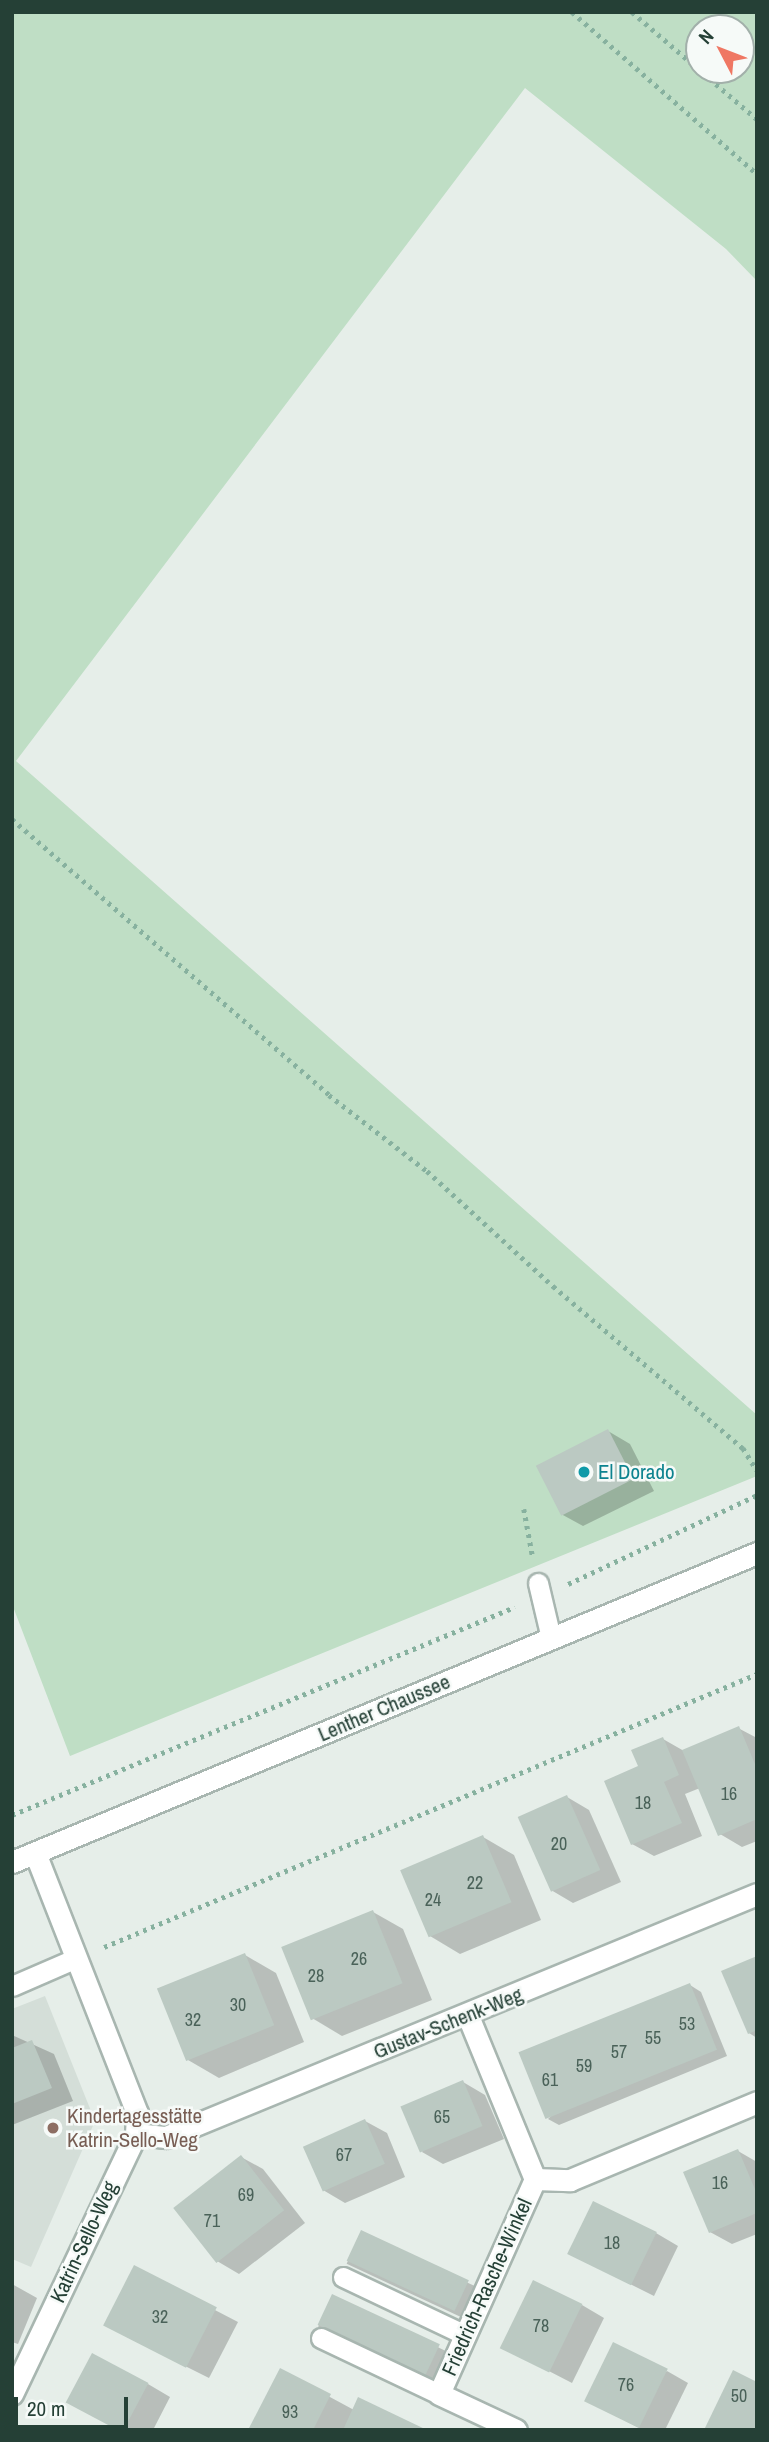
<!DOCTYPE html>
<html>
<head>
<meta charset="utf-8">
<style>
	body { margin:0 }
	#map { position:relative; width:769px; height:2442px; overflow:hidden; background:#e6eee9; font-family:"Archivo Narrow",sans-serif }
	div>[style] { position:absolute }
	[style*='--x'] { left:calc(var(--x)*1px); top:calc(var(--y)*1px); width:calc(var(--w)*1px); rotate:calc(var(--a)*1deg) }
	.built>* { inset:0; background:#d4ded8 }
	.green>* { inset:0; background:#bfdec5 }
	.shadow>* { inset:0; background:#0003; transform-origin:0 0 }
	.building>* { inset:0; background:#bbc9c2; transform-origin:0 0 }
	.path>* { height:4.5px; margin-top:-2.25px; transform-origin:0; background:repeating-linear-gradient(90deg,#87b19f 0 3.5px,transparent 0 8.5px) }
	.roads { filter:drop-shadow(2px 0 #a8b6b0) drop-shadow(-2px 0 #a8b6b0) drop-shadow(0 2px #a8b6b0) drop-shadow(0 -2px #a8b6b0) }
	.service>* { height:19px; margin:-9.5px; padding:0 9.5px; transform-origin:9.5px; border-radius:9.5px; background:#fff }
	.minor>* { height:21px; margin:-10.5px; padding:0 10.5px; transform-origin:10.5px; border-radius:10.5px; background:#fff }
	.tertiary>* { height:21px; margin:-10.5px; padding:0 10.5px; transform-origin:10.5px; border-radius:10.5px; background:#fff }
	.dots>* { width:19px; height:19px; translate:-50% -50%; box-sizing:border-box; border:4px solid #f6faf8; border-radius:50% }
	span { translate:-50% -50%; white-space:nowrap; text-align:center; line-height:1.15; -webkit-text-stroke:5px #f6faf8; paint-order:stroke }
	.number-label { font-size:18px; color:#4a6259 }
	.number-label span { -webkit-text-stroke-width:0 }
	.culture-label { font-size:21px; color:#0d838f }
	.left { translate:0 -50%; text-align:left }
	.street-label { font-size:21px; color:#254036 }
	.education-label { font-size:21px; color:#785e54 }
	.frame { position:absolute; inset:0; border:14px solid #254036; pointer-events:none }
	.north { position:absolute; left:685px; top:14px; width:70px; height:70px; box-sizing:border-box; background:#f6faf8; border:2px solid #a2b0aa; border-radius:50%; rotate:312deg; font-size:19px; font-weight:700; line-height:28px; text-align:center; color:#254036 }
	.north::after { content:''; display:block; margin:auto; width:24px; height:32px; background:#ef7763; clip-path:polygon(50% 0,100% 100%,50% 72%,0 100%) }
	.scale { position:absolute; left:14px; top:2397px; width:114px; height:32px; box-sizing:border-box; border:4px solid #254036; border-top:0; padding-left:9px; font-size:21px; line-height:24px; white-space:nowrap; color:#254036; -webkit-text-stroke:5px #f6faf8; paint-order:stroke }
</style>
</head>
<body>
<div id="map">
	<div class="built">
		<div style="clip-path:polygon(45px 1996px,95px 2121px,31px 2267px,12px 2259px,12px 2009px)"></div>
	</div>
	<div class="green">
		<div style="clip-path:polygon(evenodd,12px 12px,757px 12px,757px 281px,726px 249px,525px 88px,16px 761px,757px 1415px,757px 1476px,70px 1756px,12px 1604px,12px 12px,699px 28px,741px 28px,741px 70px,699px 70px,699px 28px)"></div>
	</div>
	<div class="shadow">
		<div style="clip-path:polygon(608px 1431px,630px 1444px,654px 1491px,583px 1526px,561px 1514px)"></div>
		<div style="clip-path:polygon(738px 1728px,757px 1738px,757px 1841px,742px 1847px,720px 1834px,700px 1788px,685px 1794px,702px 1836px,654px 1856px,632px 1844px,640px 1767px,663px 1739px,684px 1751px)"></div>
		<div style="clip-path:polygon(567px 1797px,589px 1810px,621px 1882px,573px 1903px,551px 1890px)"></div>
		<div style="clip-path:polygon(483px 1837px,514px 1855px,541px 1920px,460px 1954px,430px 1936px)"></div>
		<div style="clip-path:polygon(373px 1912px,403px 1929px,432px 2000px,342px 2036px,312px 2018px)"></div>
		<div style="clip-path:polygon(245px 1955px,276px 1973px,304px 2042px,219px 2078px,188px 2060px)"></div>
		<div style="clip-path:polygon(757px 1958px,757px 2038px,749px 2033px)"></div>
		<div style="clip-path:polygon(690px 1985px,701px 1992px,727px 2056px,559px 2125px,548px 2119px)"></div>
		<div style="clip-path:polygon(12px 2035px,54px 2054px,73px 2101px,12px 2125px)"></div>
		<div style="clip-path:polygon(463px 2082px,485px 2095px,504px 2139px,443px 2164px,422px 2152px)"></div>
		<div style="clip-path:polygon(365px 2121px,387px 2133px,405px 2177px,345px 2203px,323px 2190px)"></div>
		<div style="clip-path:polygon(738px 2151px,757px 2162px,757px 2234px,732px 2244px,710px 2232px)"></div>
		<div style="clip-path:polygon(241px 2157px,263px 2169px,305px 2223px,239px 2274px,217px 2261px)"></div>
		<div style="left:361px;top:2233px;width:129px;height:34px;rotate:25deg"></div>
		<div style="clip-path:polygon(656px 2233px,678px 2246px,654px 2296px,592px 2265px)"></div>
		<div style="clip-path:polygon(134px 2268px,238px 2322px,209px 2378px,127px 2337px)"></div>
		<div style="clip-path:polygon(12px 2284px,37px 2298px,18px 2344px,12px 2342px)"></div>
		<div style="left:333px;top:2296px;width:130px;height:34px;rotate:26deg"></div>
		<div style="clip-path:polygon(582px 2305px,604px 2318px,572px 2383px,502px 2347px)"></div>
		<div style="clip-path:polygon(280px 2370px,354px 2410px,423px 2430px,250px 2430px)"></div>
		<div style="clip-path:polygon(667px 2371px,688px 2383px,665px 2430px,643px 2430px,608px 2412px)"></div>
		<div style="clip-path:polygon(148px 2384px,170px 2397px,153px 2430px,120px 2430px,69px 2402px)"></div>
	</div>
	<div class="building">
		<div style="left:608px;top:1429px;width:56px;height:81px;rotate:63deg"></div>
		<div style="clip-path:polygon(739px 1726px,757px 1769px,757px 1819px,718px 1836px,682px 1750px)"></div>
		<div style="clip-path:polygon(663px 1737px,679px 1775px,664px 1782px,682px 1823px,631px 1845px,604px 1781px,638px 1766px,631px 1750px)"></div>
		<div style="left:567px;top:1795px;width:82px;height:54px;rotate:66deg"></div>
		<div style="left:483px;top:1835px;width:73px;height:90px;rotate:67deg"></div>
		<div style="left:373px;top:1910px;width:79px;height:99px;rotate:68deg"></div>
		<div style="left:245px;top:1953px;width:78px;height:95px;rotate:68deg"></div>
		<div style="clip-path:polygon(757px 1956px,757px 2030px,748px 2034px,721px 1971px)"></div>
		<div style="left:690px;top:1983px;width:72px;height:185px;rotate:68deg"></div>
		<div style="clip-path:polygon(32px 2040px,52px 2088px,12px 2104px,12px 2048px)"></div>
		<div style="left:463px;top:2080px;width:50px;height:68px;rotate:67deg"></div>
		<div style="left:365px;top:2119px;width:49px;height:68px;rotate:66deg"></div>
		<div style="clip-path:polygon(738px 2149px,757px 2194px,757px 2213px,709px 2233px,683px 2172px)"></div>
		<div style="left:241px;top:2155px;width:70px;height:86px;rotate:52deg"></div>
		<div style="left:593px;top:2201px;width:71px;height:59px;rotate:26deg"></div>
		<div style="left:361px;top:2230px;width:119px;height:34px;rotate:25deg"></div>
		<div style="left:134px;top:2265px;width:93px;height:68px;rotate:27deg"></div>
		<div style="left:533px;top:2280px;width:55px;height:76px;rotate:26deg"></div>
		<div style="left:332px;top:2294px;width:119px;height:34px;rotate:25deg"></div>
		<div style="left:613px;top:2342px;width:61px;height:66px;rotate:26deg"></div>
		<div style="left:92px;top:2353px;width:64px;height:56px;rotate:28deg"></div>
		<div style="clip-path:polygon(280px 2368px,331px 2394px,313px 2430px,248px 2430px)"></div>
		<div style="clip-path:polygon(733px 2370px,757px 2382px,757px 2430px,704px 2430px)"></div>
		<div style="clip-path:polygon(358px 2397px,427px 2430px,343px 2430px)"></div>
	</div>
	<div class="path">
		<div style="--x:572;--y:12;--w:246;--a:41.2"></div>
		<div style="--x:632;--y:12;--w:165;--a:40.6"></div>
		<div style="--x:12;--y:819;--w:420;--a:41"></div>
		<div style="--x:329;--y:1095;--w:124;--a:37.8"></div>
		<div style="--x:427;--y:1171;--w:171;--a:42.4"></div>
		<div style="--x:553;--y:1286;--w:250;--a:40.5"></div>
		<div style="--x:743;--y:1448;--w:26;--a:58"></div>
		<div style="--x:524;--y:1509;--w:50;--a:79.6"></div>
		<div style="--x:568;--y:1584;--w:209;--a:-25.2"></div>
		<div style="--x:12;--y:1815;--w:544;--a:-22.47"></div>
		<div style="--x:104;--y:1947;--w:708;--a:-22.69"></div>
	</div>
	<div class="roads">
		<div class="service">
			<div style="--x:538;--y:1583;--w:57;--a:76.7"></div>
			<div style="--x:12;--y:1986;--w:68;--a:-23.5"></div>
			<div style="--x:343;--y:2277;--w:135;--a:25.4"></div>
			<div style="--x:321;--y:2338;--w:131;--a:25.4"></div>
		</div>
		<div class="minor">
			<div style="--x:468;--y:2016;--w:176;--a:67.7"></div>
			<div style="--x:535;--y:2179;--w:235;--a:114.1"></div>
			<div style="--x:439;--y:2394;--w:85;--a:25.1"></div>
			<div style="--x:136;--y:2134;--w:30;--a:6"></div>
			<div style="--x:166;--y:2137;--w:639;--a:-22.35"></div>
			<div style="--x:535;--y:2179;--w:35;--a:2"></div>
			<div style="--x:570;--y:2180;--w:203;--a:-22.6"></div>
			<div style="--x:12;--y:2394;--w:288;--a:-64.5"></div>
			<div style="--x:136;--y:2134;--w:21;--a:-87"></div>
			<div style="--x:137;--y:2113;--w:279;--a:-111.4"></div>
		</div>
		<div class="tertiary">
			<div style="--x:12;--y:1862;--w:807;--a:-22.53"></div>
		</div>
	</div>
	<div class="dots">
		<div style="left:584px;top:1472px;background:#0f9aa8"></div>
		<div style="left:53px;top:2128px;background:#8d6e63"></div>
	</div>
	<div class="number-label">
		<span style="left:729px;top:1794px">16</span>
		<span style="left:643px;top:1803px">18</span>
		<span style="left:559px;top:1844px">20</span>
		<span style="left:475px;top:1883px">22</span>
		<span style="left:433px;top:1900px">24</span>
		<span style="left:359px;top:1959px">26</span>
		<span style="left:316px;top:1976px">28</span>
		<span style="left:238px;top:2005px">30</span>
		<span style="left:193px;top:2020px">32</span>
		<span style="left:687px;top:2024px">53</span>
		<span style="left:653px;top:2038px">55</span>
		<span style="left:619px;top:2052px">57</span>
		<span style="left:584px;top:2066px">59</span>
		<span style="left:550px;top:2080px">61</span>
		<span style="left:442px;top:2117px">65</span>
		<span style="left:344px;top:2155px">67</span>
		<span style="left:720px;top:2183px">16</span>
		<span style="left:246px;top:2195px">69</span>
		<span style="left:212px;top:2221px">71</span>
		<span style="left:612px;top:2243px">18</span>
		<span style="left:160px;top:2317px">32</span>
		<span style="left:541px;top:2326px">78</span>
		<span style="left:626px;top:2385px">76</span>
		<span style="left:739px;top:2396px">50</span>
		<span style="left:290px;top:2412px">93</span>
	</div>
	<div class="culture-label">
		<span class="left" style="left:598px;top:1472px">El Dorado</span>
	</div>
	<div class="street-label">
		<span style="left:384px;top:1708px;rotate:-23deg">Lenther Chaussee</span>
		<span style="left:448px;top:2023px;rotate:-22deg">Gustav-Schenk-Weg</span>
		<span style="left:84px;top:2242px;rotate:-65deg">Katrin-Sello-Weg</span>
		<span style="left:487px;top:2287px;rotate:-66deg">Friedrich-Rasche-Winkel</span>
	</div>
	<div class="education-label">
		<span class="left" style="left:67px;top:2128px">Kindertagesstätte<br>Katrin-Sello-Weg</span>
	</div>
	<div class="frame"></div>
	<div class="north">N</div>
	<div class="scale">20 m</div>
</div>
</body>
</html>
